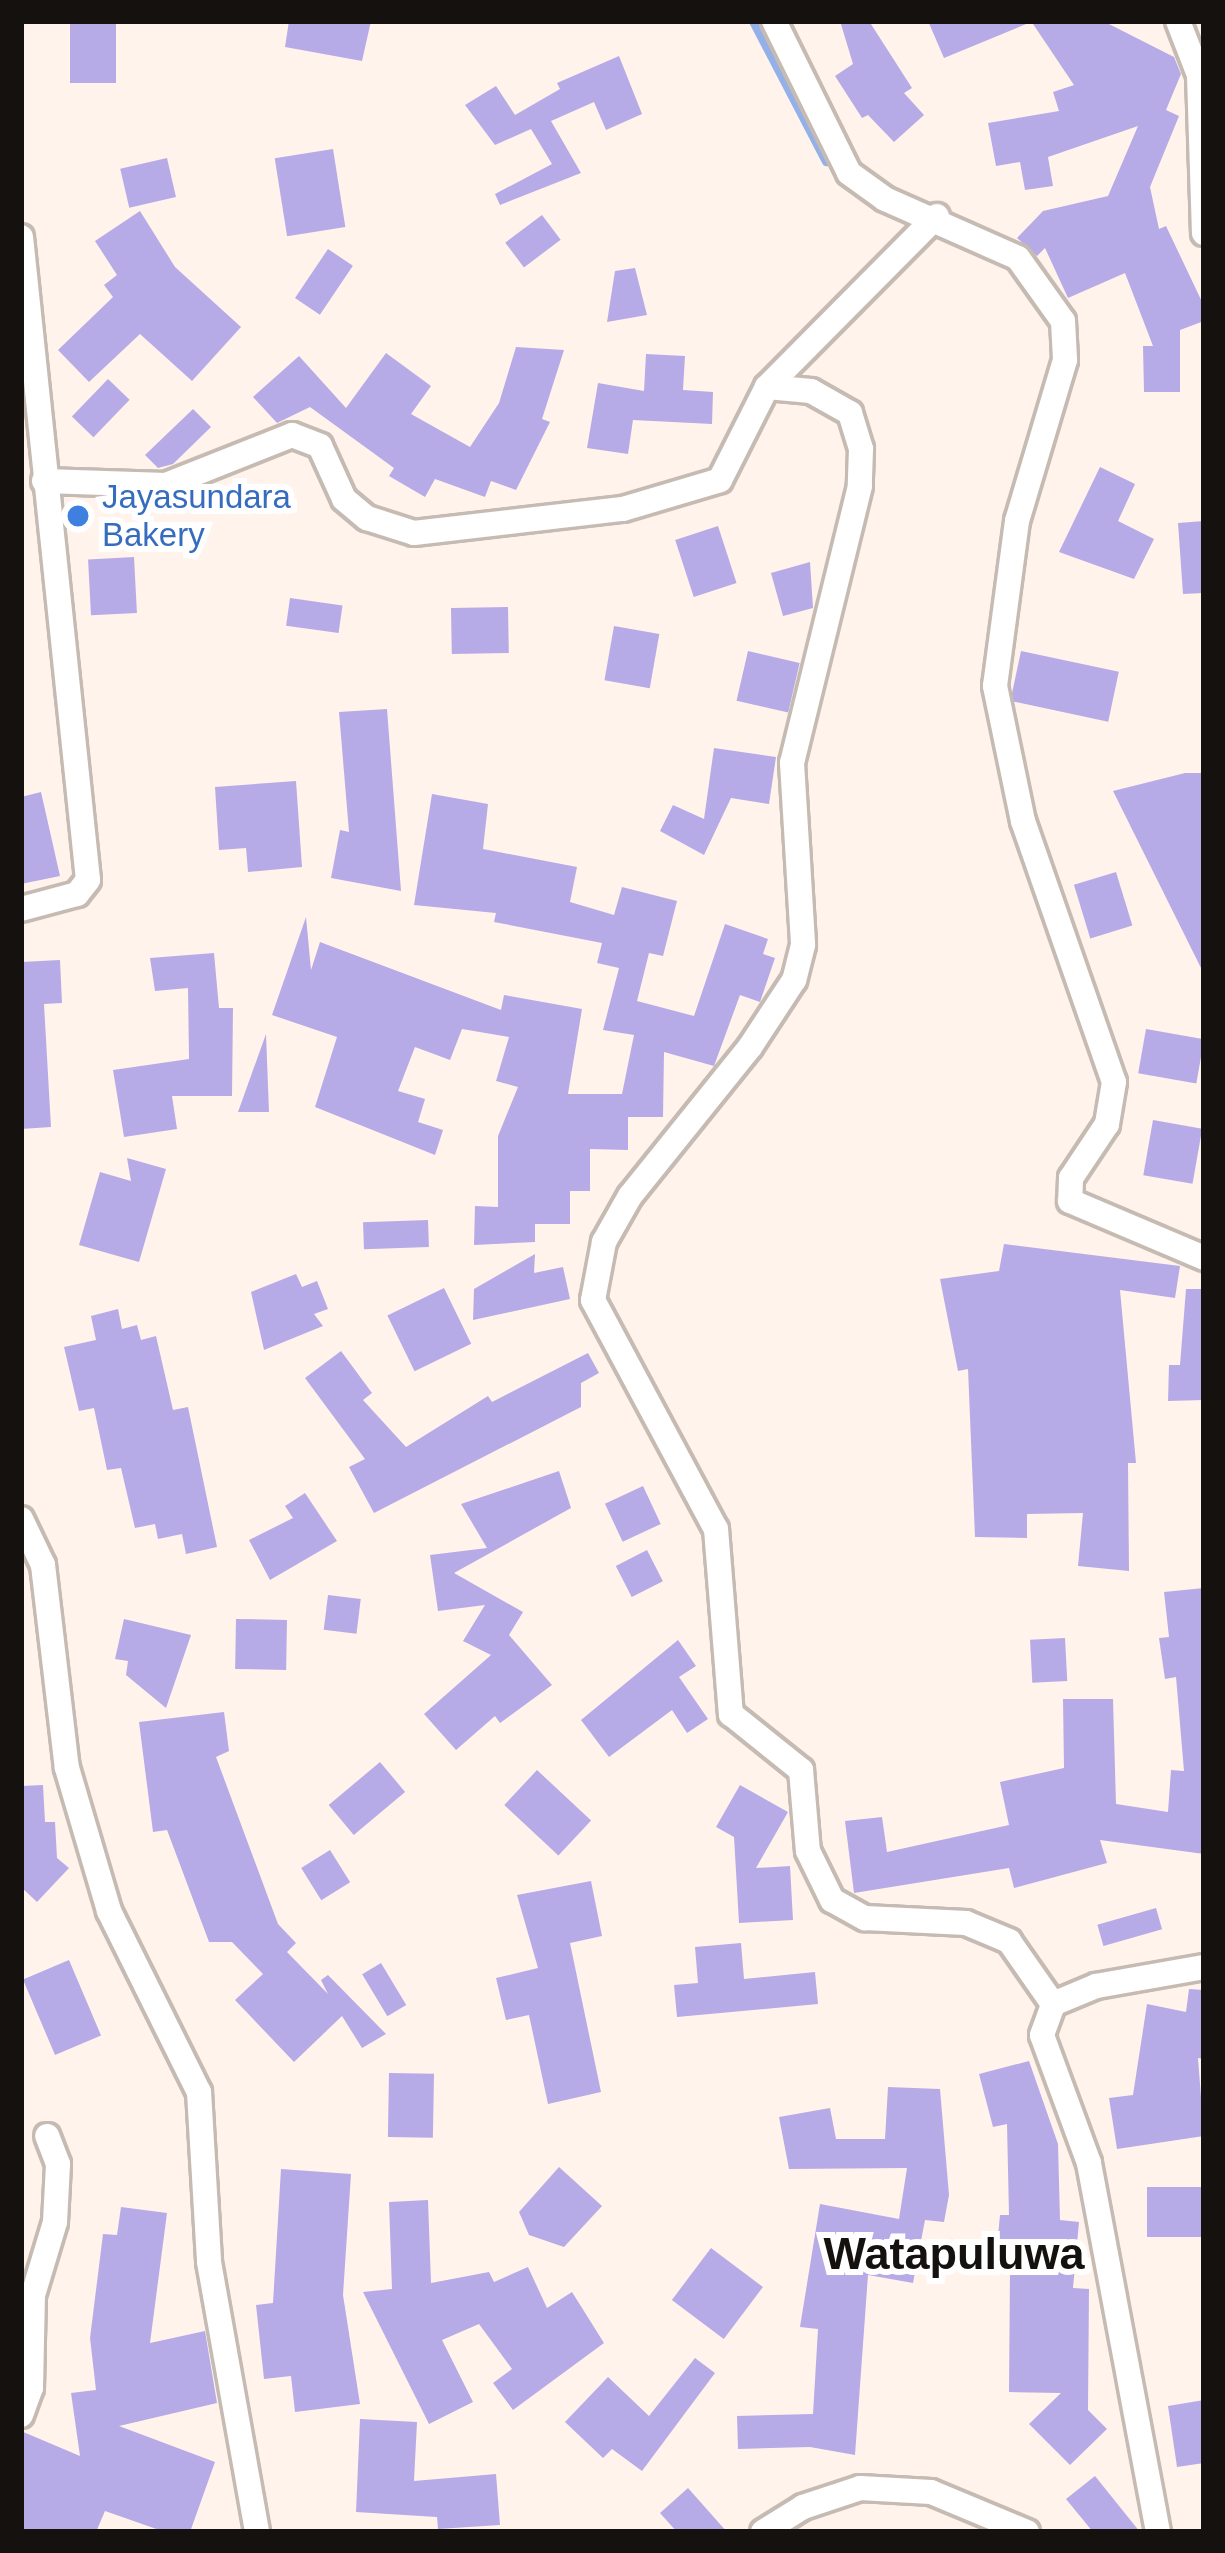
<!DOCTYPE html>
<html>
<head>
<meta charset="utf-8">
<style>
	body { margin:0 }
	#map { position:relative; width:1225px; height:2553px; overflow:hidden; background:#fff3eb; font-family:Arial,sans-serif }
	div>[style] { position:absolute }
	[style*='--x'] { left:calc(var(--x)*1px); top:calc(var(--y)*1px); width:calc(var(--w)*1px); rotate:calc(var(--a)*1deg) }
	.stream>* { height:9px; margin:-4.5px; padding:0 4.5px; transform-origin:4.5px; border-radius:4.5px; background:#94b0e8 }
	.building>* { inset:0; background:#b7abe7; transform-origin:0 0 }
	.roads { filter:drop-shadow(3px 0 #c6bbb3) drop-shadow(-3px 0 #c6bbb3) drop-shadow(0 3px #c6bbb3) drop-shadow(0 -3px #c6bbb3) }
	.street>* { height:24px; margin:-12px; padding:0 12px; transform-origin:12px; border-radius:12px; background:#fff }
	.dots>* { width:33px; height:33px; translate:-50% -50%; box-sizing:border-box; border:6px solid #fff; border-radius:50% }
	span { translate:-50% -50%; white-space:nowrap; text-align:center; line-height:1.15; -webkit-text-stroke:12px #fff; paint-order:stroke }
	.shop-label { font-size:33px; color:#366cbe }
	.left { translate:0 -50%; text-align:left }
	.district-label { font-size:45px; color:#15110e; font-weight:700 }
	.frame { position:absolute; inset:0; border:24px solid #15110e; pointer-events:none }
</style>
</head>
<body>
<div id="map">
	<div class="stream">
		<div style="--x:753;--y:21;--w:158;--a:62.5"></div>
	</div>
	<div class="building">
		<div style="left:70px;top:21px;width:46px;height:62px"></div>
		<div style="clip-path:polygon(289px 21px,371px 21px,362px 61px,285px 47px)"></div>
		<div style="clip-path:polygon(840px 21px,869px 21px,912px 88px,904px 93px,924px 115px,894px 142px,868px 115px,862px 118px,835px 76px,853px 64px)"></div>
		<div style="clip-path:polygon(928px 21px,1031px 21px,1031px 22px,944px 58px)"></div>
		<div style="clip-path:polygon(1031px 21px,1103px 21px,1174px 57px,1181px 74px,1166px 110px,1179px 116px,1150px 187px,1159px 229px,1166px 226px,1204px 306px,1204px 321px,1180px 330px,1180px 392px,1144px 392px,1143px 346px,1153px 346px,1125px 273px,1068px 298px,1045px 248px,1037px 256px,1017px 238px,1043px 211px,1108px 196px,1138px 126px,1048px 157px,1053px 186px,1025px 190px,1020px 162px,996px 166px,988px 123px,1059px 111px,1053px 92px,1074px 85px)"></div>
		<div style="clip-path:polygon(619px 56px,642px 114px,606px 130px,594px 102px,551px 121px,581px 173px,500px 205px,495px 194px,552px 164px,531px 129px,495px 145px,465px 105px,496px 86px,515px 115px,560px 89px,557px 83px)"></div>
		<div style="left:333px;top:149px;width:79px;height:59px;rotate:81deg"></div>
		<div style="left:167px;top:158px;width:40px;height:48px;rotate:77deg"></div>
		<div style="clip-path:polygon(140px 211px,175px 267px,241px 327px,192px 381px,140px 334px,89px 382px,58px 350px,113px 297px,104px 285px,117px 275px,95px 241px)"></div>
		<div style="left:542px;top:215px;width:31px;height:46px;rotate:53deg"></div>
		<div style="left:328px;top:249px;width:30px;height:59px;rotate:34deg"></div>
		<div style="clip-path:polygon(635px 268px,647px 315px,607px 322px,615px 271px)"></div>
		<div style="clip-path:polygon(516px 347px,564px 350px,542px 419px,550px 422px,516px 490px,491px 481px,485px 497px,435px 479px,425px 497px,389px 476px,394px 468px,310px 407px,277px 423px,253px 397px,299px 356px,346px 408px,386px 353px,431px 386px,411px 414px,470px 447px,499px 403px)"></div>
		<div style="clip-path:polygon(646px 354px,685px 356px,683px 390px,713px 392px,712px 424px,633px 420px,628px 454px,587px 448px,598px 383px,644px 391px)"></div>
		<div style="left:108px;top:379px;width:30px;height:52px;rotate:44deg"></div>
		<div style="clip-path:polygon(193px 409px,211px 427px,173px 464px,158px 468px,145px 455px)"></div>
		<div style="clip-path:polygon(1100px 467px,1135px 484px,1118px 521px,1154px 539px,1134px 579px,1059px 552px)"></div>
		<div style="clip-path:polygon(1204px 521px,1204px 593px,1183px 594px,1178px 523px)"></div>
		<div style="left:718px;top:526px;width:60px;height:45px;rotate:72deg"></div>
		<div style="left:134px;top:557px;width:56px;height:46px;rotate:87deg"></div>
		<div style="clip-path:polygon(810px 562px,813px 608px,783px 616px,771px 573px)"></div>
		<div style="left:290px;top:598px;width:53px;height:28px;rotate:8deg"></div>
		<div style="left:508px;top:607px;width:46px;height:57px;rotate:89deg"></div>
		<div style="left:614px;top:626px;width:46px;height:55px;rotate:10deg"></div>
		<div style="left:748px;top:651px;width:53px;height:51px;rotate:13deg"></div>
		<div style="left:1021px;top:651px;width:100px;height:51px;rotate:12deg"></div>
		<div style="clip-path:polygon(387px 709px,401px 891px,331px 878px,340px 830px,349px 832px,339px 712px)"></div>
		<div style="clip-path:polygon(714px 748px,776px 757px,769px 804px,731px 798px,704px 855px,660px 831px,673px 805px,704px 819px)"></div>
		<div style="clip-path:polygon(1185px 773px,1204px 773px,1204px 974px,1113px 791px)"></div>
		<div style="clip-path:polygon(296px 781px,302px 867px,248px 872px,246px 848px,219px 850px,215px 787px)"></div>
		<div style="clip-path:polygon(41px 792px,60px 876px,21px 884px,21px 797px)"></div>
		<div style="clip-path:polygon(432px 794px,488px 804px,483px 849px,577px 867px,570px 902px,614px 915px,622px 887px,677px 901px,663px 956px,649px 953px,637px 1001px,694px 1016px,725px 924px,768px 939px,763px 954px,775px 958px,760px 1002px,740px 995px,714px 1066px,664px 1052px,663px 1117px,628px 1117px,628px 1150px,590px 1149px,590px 1191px,570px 1191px,570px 1224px,535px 1224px,535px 1242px,474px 1245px,475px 1206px,498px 1207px,498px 1136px,518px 1087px,496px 1081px,509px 1037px,462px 1029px,450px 1060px,415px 1047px,398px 1091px,425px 1099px,418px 1122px,443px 1130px,435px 1155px,315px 1107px,337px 1037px,272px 1015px,306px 917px,311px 970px,320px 942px,501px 1010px,504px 995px,582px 1009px,568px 1094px,622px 1094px,634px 1035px,603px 1030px,619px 968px,597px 963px,602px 943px,494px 922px,496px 913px,414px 905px)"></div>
		<div style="left:1116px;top:872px;width:56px;height:44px;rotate:73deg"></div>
		<div style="clip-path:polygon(214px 953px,219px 1008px,233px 1008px,232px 1096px,172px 1096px,177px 1129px,124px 1137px,113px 1070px,189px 1059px,188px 988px,155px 991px,150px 958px)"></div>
		<div style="clip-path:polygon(60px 960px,62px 1003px,44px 1004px,51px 1127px,21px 1129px,21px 962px)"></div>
		<div style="left:1146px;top:1029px;width:59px;height:45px;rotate:10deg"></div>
		<div style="clip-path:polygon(266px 1034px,269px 1112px,238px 1112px)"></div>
		<div style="left:1153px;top:1120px;width:50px;height:56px;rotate:10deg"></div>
		<div style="clip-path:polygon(127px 1158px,166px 1169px,139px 1262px,79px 1245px,100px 1172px,131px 1181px)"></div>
		<div style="left:428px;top:1220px;width:27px;height:65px;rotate:88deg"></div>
		<div style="clip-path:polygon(1004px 1244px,1180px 1266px,1175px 1298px,1120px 1290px,1136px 1463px,1128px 1463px,1129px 1571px,1078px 1566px,1083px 1513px,1027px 1514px,1027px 1538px,975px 1537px,968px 1369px,958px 1371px,940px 1279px,999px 1271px)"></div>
		<div style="clip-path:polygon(535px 1254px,534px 1273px,563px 1267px,570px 1299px,473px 1320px,474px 1289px)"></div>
		<div style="clip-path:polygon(296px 1274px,302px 1287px,317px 1281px,328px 1309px,314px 1314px,323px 1326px,264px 1350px,251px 1292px)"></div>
		<div style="left:444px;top:1288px;width:62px;height:63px;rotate:64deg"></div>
		<div style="clip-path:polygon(1186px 1289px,1204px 1289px,1204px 1400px,1168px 1401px,1169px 1365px,1180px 1365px)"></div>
		<div style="clip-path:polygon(118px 1309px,122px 1329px,137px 1325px,141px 1340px,156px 1336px,173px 1410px,188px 1407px,217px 1547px,186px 1554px,182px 1534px,158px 1539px,155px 1524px,135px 1528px,121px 1468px,107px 1470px,94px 1408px,79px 1411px,64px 1347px,96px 1340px,91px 1316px)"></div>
		<div style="clip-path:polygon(341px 1351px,372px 1393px,363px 1400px,406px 1447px,488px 1396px,492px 1402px,588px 1353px,599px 1373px,581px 1383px,581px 1407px,374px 1513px,349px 1467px,365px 1459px,305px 1378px)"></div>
		<div style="clip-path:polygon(559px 1471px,571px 1508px,454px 1573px,523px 1612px,509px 1635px,552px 1685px,500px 1723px,495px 1716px,456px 1750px,424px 1714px,491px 1655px,463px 1641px,485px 1605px,438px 1611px,430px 1555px,487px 1548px,461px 1504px)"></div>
		<div style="left:643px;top:1486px;width:42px;height:42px;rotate:65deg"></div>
		<div style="clip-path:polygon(305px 1493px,337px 1541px,270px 1580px,249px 1540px,293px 1518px,285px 1506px)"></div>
		<div style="left:647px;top:1550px;width:35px;height:35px;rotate:63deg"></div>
		<div style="clip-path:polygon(1204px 1588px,1204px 1854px,1100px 1840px,1107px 1863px,1014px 1888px,1009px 1868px,854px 1893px,845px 1821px,882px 1817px,887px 1852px,1009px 1825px,1000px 1782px,1064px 1768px,1063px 1699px,1113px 1699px,1116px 1804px,1168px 1812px,1171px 1770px,1184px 1771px,1176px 1677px,1165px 1679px,1159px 1638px,1169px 1637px,1164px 1592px)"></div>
		<div style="left:328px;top:1595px;width:33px;height:35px;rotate:7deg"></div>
		<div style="clip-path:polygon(124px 1619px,191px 1635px,166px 1708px,126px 1675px,128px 1661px,115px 1659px)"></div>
		<div style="left:236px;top:1619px;width:51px;height:50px;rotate:1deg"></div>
		<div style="left:1065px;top:1638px;width:43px;height:35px;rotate:87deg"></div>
		<div style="clip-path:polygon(678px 1640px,696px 1666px,679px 1677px,708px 1719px,687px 1733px,672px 1710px,609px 1757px,581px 1720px)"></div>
		<div style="clip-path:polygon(224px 1712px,229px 1751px,216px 1757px,278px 1924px,296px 1943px,287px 1952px,328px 1994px,321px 1980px,328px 1975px,386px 2034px,362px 2048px,342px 2016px,294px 2062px,235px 2000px,263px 1974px,232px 1942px,209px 1942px,167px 1830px,153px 1832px,139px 1722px)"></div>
		<div style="left:380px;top:1762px;width:39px;height:67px;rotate:50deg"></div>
		<div style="left:537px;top:1770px;width:74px;height:48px;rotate:43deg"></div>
		<div style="clip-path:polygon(43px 1785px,45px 1822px,55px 1822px,57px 1858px,69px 1868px,37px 1902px,21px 1887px,21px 1786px)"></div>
		<div style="clip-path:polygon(740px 1785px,788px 1812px,756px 1868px,790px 1866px,793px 1920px,739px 1923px,734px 1837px,716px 1827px)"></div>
		<div style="left:330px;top:1850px;width:38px;height:34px;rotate:58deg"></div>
		<div style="clip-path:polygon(591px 1881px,602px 1936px,570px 1943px,601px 2092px,548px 2104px,529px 2015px,506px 2020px,496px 1978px,538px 1968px,517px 1895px)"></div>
		<div style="left:1156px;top:1908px;width:22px;height:61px;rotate:74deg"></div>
		<div style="clip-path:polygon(741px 1943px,744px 1979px,815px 1972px,818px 2004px,677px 2017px,674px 1985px,698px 1983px,695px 1947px)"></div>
		<div style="left:69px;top:1960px;width:82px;height:50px;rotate:67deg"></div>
		<div style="left:381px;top:1963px;width:49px;height:22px;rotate:59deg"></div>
		<div style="clip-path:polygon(1189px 1989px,1204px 1990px,1204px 2059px,1198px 2058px,1204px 2136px,1117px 2149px,1109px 2098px,1133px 2095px,1147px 2004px,1186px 2012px)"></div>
		<div style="clip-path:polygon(1029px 2061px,1058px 2144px,1060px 2220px,1079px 2222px,1073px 2288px,1089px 2289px,1088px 2410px,1107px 2429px,1070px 2465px,1029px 2424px,1061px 2393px,1009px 2392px,1010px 2270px,995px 2268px,1000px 2215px,1009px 2215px,1007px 2124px,993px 2127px,979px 2074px)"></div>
		<div style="left:389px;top:2073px;width:45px;height:64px;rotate:1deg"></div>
		<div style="clip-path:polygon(888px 2087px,940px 2089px,949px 2195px,944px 2222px,925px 2220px,913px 2283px,868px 2275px,855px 2455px,810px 2447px,738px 2449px,737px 2416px,813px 2414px,818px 2329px,800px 2327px,820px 2204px,899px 2219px,907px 2168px,789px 2169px,779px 2117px,830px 2108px,836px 2139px,885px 2139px)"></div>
		<div style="clip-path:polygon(559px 2167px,602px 2206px,564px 2247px,529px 2235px,519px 2212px)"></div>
		<div style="clip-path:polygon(281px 2169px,351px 2174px,343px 2295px,360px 2404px,295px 2412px,291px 2376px,264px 2379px,256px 2305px,273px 2303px)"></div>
		<div style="left:1204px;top:2187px;width:50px;height:57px;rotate:90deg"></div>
		<div style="clip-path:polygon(428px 2200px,431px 2283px,489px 2272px,494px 2282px,528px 2267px,547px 2308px,572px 2292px,604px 2343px,513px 2410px,493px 2383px,512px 2369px,479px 2324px,442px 2340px,473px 2402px,429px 2424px,363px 2292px,392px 2289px,389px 2202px)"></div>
		<div style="clip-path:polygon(121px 2207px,167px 2213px,150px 2343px,205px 2331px,217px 2403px,119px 2426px,215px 2462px,190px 2532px,165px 2532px,105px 2511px,96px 2532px,21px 2532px,21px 2431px,80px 2456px,71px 2393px,96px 2390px,90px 2338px,103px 2234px,117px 2235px)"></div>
		<div style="left:711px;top:2248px;width:65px;height:65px;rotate:37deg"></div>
		<div style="clip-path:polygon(695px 2358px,715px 2373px,642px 2471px,612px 2449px,603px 2458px,565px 2422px,608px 2377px,649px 2416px)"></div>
		<div style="clip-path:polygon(1204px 2400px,1204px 2463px,1177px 2467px,1168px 2406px)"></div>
		<div style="clip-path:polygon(360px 2419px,417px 2422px,414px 2481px,496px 2474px,500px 2525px,438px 2529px,437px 2517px,356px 2512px)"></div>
		<div style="clip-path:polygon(1095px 2476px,1140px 2532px,1093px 2532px,1066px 2499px)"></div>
		<div style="clip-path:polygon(688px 2488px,727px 2532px,677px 2532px,660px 2513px)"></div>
	</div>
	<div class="roads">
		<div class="street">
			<div style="--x:774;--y:21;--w:169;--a:63.7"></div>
			<div style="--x:849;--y:173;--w:44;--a:35.8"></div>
			<div style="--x:885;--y:199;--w:145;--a:23.9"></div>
			<div style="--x:1018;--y:258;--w:77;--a:54.5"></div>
			<div style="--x:1063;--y:321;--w:39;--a:87"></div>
			<div style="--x:1065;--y:360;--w:168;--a:106.6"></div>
			<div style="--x:1017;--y:521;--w:166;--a:97.6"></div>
			<div style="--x:995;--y:686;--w:138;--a:78.3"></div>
			<div style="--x:1023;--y:821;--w:276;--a:70.8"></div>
			<div style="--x:1114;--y:1082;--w:43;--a:99.5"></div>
			<div style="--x:1107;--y:1124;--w:65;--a:123.7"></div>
			<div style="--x:1071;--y:1178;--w:23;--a:92"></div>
			<div style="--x:1070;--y:1201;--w:146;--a:23"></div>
			<div style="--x:1178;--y:21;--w:58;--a:68.7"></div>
			<div style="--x:1199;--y:75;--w:158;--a:88.2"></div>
			<div style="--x:21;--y:237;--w:646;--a:84.05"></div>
			<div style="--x:88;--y:880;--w:18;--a:128"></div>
			<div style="--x:77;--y:894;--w:58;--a:165"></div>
			<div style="--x:767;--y:387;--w:44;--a:5.2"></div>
			<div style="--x:811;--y:391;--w:45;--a:29.4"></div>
			<div style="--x:850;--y:413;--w:38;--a:73"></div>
			<div style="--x:861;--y:449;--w:37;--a:92"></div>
			<div style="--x:860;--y:486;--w:285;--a:103.8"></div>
			<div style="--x:792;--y:763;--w:182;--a:86.5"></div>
			<div style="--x:803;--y:945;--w:36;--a:104"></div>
			<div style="--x:794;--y:980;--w:80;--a:123.3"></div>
			<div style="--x:750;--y:1047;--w:191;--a:128.8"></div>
			<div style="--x:630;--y:1196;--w:53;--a:119.5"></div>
			<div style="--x:604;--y:1242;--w:59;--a:100.7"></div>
			<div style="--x:593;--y:1300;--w:260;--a:61.8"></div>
			<div style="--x:716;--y:1529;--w:186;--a:85.4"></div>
			<div style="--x:731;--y:1714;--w:90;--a:38.7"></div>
			<div style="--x:801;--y:1770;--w:81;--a:85.1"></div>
			<div style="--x:808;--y:1851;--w:55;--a:63.9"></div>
			<div style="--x:832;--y:1900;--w:38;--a:29"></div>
			<div style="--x:865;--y:1918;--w:101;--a:2.8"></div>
			<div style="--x:966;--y:1923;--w:47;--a:22.7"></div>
			<div style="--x:1009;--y:1941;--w:77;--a:55.1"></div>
			<div style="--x:44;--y:481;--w:122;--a:1.9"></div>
			<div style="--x:166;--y:485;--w:136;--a:-21.6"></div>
			<div style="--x:292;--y:435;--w:30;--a:21"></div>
			<div style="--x:320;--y:446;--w:58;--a:65.6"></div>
			<div style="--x:344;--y:499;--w:30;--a:40"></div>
			<div style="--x:367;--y:518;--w:49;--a:17.7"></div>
			<div style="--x:414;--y:533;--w:210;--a:-6.6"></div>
			<div style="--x:623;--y:509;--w:101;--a:-16.6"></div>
			<div style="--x:720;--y:480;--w:104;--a:-63.2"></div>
			<div style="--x:767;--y:387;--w:241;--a:-45.2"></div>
			<div style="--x:21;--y:1519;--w:51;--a:64.4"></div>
			<div style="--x:43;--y:1565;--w:204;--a:83.3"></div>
			<div style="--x:67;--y:1768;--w:149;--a:73.6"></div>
			<div style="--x:109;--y:1911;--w:202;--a:63.6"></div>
			<div style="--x:199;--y:2092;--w:170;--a:86.6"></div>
			<div style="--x:209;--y:2262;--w:274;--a:79.9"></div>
			<div style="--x:21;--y:2415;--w:29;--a:-70"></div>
			<div style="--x:31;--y:2388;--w:93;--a:-88.8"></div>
			<div style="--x:33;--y:2295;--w:76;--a:-73.2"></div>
			<div style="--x:55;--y:2222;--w:58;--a:-87"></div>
			<div style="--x:58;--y:2164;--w:30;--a:-111"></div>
			<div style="--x:763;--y:2532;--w:47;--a:-32"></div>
			<div style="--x:803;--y:2507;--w:60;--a:-18.4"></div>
			<div style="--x:860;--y:2488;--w:71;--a:3.2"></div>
			<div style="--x:931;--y:2492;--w:104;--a:22.6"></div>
			<div style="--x:1158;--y:2532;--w:375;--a:-100.6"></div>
			<div style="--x:1089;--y:2163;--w:136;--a:-110.2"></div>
			<div style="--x:1042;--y:2035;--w:33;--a:-70"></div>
			<div style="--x:1053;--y:2004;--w:47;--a:-22.7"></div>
			<div style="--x:1096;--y:1986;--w:110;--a:-10"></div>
		</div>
	</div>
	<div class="dots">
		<div style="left:78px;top:516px;background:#3f7fe0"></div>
	</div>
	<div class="shop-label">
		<span class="left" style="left:102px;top:516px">Jayasundara<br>Bakery</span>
	</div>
	<div class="district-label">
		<span style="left:954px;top:2254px">Watapuluwa</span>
	</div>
	<div class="frame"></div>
</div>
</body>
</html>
